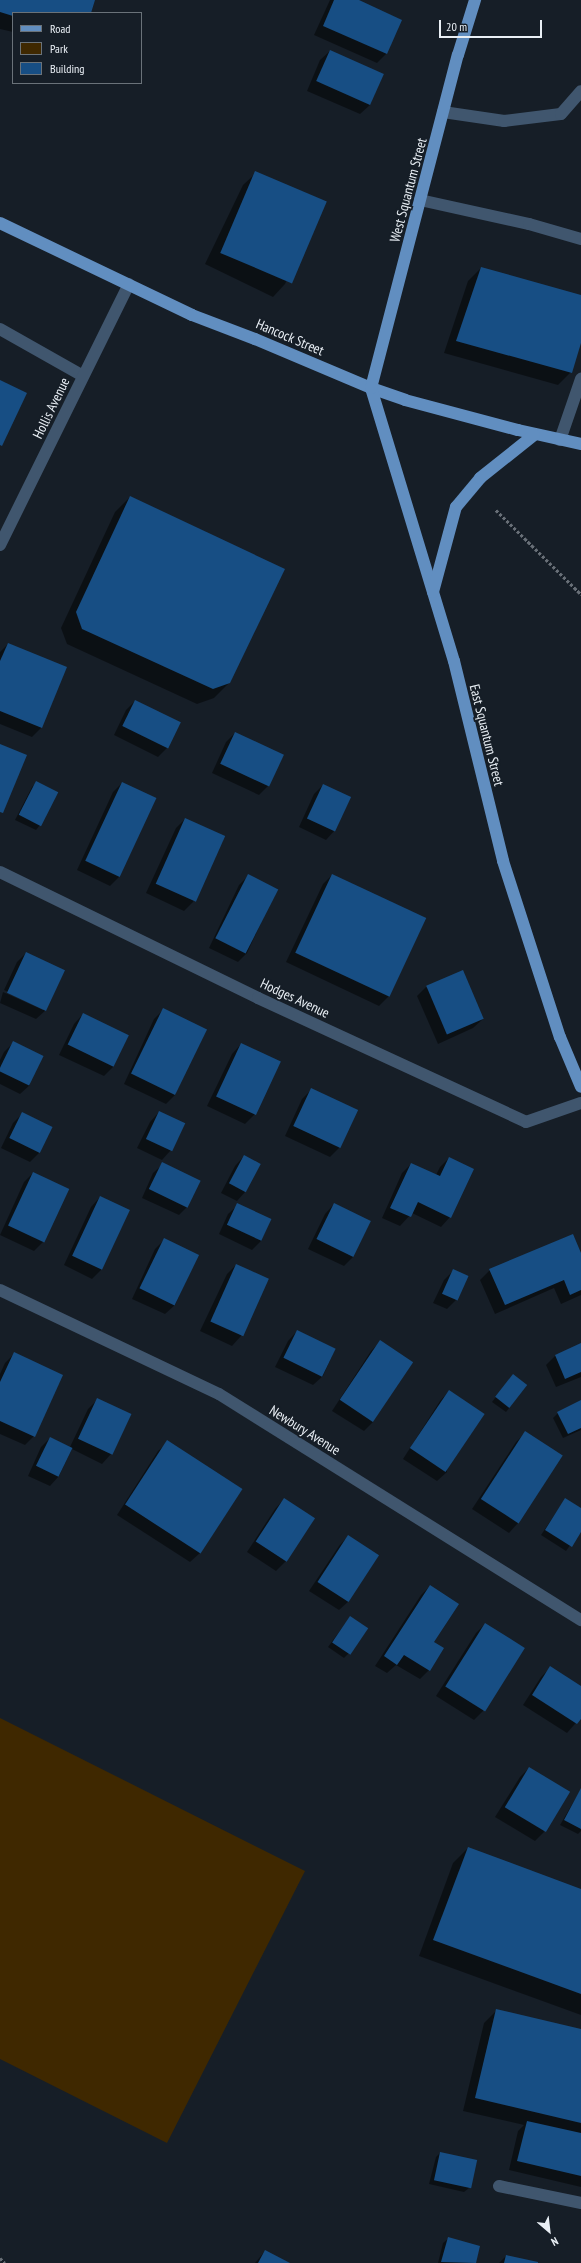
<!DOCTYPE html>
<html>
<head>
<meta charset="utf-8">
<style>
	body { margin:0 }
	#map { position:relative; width:581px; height:2263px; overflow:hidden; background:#161e27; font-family:"PT Sans Narrow",sans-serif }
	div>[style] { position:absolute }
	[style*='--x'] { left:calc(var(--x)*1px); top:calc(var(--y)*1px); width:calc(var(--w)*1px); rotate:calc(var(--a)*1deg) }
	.green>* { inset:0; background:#3f2800 }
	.shadow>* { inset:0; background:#0007 }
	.building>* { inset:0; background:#174e84; transform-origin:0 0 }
	.path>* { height:2.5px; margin-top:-1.25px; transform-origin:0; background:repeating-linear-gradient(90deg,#686f77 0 3px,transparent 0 5px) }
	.minor>* { height:12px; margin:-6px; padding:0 6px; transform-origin:6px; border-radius:6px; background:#40566e }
	.major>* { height:12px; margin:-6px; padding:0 6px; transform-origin:6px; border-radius:6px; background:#618ec0 }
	span { translate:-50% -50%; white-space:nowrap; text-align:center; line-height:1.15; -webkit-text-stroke:3.5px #161e27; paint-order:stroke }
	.street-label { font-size:14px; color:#e9eff5 }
	.legend { position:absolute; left:12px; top:12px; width:130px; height:72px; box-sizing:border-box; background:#161e27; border:1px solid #6a7279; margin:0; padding:5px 7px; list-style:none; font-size:12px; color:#e9eff5 }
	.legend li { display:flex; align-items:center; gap:8px; height:20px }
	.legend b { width:20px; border:1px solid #6a7279 }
	.north { position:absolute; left:529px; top:2211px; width:40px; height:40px; -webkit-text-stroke:3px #161e27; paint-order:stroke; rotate:152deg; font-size:11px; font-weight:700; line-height:16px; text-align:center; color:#e9eff5 }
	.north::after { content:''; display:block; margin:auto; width:14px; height:18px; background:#e9eff5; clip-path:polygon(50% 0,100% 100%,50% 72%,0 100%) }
	.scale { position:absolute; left:439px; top:20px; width:103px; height:18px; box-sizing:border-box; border:2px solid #e9eff5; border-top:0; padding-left:5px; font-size:12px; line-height:14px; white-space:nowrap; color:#e9eff5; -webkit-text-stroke:3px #161e27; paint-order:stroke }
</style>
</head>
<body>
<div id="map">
	<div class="green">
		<div style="clip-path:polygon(0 1718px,305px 1871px,167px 2143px,0 2059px)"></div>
	</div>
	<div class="shadow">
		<div style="clip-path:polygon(0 0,94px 0,90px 13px,13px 13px,13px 32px,0 29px)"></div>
		<div style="clip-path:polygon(330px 0,356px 0,401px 20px,386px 54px,377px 63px,314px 35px)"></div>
		<div style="clip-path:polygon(330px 51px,370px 105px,360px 114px,307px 91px,320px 60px)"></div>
		<div style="clip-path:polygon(256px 173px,325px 202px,285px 284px,273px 297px,205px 264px,243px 185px)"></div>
		<div style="clip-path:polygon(481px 268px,581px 296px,581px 340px,571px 372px,558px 385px,444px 353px,468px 281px)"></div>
		<div style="clip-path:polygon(130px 497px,229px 683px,214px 698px,197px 704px,67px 644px,61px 628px,115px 512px)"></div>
		<div style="clip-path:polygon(8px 644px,66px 668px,41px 728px,32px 737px,0 724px,0 652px)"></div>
		<div style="clip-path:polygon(135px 701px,168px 747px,158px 757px,114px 735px,126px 710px)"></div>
		<div style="clip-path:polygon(235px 733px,268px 786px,259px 795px,212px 773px,226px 742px)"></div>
		<div style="clip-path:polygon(37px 782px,40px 825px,36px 830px,15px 820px,32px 787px)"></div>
		<div style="clip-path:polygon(122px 783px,120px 876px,110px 886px,77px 870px,113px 792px)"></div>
		<div style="clip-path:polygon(323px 785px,335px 830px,326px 840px,299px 827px,314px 794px)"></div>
		<div style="clip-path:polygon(185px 819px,223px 837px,193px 902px,184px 911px,146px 893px,176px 828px)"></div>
		<div style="clip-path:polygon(332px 875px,389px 996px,379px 1006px,286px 962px,323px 884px)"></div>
		<div style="clip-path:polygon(248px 876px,277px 889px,247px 953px,238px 962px,209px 948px,239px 885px)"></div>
		<div style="clip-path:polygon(26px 953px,46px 1010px,36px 1019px,0 1003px,3px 992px,43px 1010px,43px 1008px,4px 990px,17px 962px)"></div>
		<div style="clip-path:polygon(426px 987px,483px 1019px,473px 1028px,438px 1044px,417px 996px)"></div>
		<div style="clip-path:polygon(164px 1009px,176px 1094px,166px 1104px,124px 1084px,154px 1019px)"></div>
		<div style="clip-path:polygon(83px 1014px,114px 1066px,104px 1076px,59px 1055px,74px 1024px)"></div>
		<div style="clip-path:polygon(13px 1043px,30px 1085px,20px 1094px,0 1084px,0 1060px,4px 1052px)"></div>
		<div style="clip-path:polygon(241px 1044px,255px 1114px,245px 1124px,207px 1106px,232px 1054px)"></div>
		<div style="clip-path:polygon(311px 1090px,339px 1148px,330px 1157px,285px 1136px,302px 1099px)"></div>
		<div style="clip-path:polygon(159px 1112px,171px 1150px,162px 1160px,137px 1148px,150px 1122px)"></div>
		<div style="clip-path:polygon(22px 1114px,40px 1152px,30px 1162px,1px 1148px,13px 1123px)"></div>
		<div style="clip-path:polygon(244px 1156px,246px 1191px,237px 1201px,221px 1193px,235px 1166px)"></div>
		<div style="clip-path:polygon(449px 1158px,450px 1217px,441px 1227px,412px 1213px,400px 1226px,382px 1218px,402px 1173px,411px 1164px,436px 1175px,440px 1167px)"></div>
		<div style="clip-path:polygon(163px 1164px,188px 1206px,179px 1215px,142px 1198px,153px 1173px)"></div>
		<div style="clip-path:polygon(33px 1173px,43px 1242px,34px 1251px,0 1235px,24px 1182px)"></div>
		<div style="clip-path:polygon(100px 1197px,102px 1269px,92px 1279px,64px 1265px,91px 1207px)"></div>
		<div style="clip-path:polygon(334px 1204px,354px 1256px,344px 1266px,308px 1249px,325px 1214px)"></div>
		<div style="clip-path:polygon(238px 1205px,270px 1220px,261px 1241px,252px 1250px,219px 1234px,228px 1214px)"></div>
		<div style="clip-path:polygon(164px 1240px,198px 1255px,175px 1305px,165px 1314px,132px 1299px,155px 1249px)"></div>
		<div style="clip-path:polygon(581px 1255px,581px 1295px,561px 1304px,554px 1288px,495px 1314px,480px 1280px,490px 1270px)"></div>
		<div style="clip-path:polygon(236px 1265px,241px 1336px,232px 1346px,200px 1331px,227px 1274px)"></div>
		<div style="clip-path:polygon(454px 1270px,456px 1300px,447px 1309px,433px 1303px,444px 1280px)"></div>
		<div style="clip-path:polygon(297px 1331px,335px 1349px,323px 1376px,313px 1385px,275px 1367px,288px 1341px)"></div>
		<div style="clip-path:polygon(380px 1342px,373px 1422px,364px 1431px,332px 1411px,371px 1351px)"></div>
		<div style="clip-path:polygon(581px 1345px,581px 1377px,556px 1387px,546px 1365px,556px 1355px)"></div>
		<div style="clip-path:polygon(14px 1354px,34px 1436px,25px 1445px,0 1434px,0 1374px,5px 1363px)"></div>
		<div style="clip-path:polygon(513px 1375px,510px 1407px,506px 1412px,492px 1402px)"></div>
		<div style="clip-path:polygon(449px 1391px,447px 1472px,437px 1481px,403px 1459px,440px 1401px)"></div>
		<div style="clip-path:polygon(97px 1400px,111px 1454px,102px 1464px,72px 1449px,59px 1476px,50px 1486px,28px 1476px,41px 1447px,50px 1438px,70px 1447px,88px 1409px)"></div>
		<div style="clip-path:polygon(581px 1401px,581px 1430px,563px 1438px,553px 1418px,558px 1413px)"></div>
		<div style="clip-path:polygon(525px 1433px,518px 1523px,509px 1533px,472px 1509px,516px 1442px)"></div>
		<div style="clip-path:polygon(168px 1442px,200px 1553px,190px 1562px,117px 1515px,158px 1451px)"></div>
		<div style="clip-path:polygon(284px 1499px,286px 1561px,276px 1571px,247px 1552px,275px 1509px)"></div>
		<div style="clip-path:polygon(565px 1499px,581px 1509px,581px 1530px,566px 1551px,541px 1535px)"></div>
		<div style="clip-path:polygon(348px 1536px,349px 1601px,339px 1610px,309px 1591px,339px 1546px)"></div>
		<div style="clip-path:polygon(430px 1586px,433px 1642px,429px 1670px,420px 1679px,396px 1665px,387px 1673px,375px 1666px,421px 1595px)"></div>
		<div style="clip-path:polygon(350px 1617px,349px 1653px,344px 1658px,328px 1647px)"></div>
		<div style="clip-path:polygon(485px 1624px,483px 1711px,474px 1720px,436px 1696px,476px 1633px)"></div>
		<div style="clip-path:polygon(550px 1668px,581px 1687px,581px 1717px,567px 1733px,523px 1705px,541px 1677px)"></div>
		<div style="clip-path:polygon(529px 1768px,544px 1832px,535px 1841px,495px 1817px,520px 1777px)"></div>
		<div style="clip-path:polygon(581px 1789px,581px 1831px,578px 1834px,560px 1825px)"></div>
		<div style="clip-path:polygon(468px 1848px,581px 1890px,581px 2015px,419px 1956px,453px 1863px)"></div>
		<div style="clip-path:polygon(497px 2010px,581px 2030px,581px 2187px,509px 2170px,518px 2131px,524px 2125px,463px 2111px,484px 2023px)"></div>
		<div style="clip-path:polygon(440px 2153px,469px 2188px,464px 2192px,429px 2184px,436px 2157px)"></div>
		<div style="clip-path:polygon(448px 2239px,479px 2247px,475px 2263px,438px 2263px,443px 2243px)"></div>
		<div style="clip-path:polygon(265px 2251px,287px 2263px,255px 2263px)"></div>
		<div style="clip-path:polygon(506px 2256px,536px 2263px,499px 2263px)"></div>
	</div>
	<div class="building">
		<div style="clip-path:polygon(0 0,95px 0,91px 13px,13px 13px,13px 16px,0 12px)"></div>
		<div style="clip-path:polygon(334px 0,359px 0,402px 20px,387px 54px,323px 26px)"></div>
		<div style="left:330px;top:50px;width:59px;height:34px;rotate:24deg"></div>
		<div style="left:255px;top:171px;width:78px;height:89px;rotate:23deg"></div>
		<div style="clip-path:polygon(481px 267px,581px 295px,581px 343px,572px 373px,456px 341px)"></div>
		<div style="clip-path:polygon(0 380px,27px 393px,2px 446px,0 445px)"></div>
		<div style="clip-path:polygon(130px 496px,285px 569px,230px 683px,213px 689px,82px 629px,76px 612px)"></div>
		<div style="clip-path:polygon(8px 643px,67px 667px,42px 728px,0 711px,0 661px)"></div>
		<div style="left:135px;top:700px;width:51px;height:29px;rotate:26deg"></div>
		<div style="left:235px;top:732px;width:54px;height:35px;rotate:25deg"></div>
		<div style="clip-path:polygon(0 744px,27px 755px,3px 813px,0 812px)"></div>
		<div style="left:36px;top:781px;width:25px;height:38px;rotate:27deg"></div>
		<div style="left:122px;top:782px;width:38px;height:87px;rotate:25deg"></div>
		<div style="left:323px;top:784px;width:31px;height:38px;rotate:25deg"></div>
		<div style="left:185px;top:818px;width:44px;height:72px;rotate:24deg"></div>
		<div style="left:248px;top:874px;width:34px;height:72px;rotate:27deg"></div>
		<div style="left:332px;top:874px;width:104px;height:87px;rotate:25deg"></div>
		<div style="left:26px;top:952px;width:43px;height:45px;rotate:25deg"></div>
		<div style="left:463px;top:970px;width:53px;height:40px;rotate:67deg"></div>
		<div style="left:163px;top:1008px;width:49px;height:73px;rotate:26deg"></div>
		<div style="left:83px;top:1013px;width:51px;height:35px;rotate:26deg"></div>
		<div style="left:13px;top:1041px;width:34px;height:33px;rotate:26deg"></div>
		<div style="left:241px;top:1043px;width:44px;height:59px;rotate:25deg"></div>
		<div style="left:311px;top:1088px;width:52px;height:42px;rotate:25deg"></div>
		<div style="left:159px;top:1111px;width:29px;height:31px;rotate:25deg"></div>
		<div style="left:22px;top:1112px;width:34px;height:29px;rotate:26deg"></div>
		<div style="left:244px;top:1155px;width:19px;height:32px;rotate:28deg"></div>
		<div style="clip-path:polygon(449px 1157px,474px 1169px,451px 1218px,418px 1202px,411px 1217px,390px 1208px,411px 1163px,440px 1176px)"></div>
		<div style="left:162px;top:1162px;width:43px;height:30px;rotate:26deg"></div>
		<div style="left:33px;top:1172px;width:40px;height:59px;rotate:25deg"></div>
		<div style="left:100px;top:1196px;width:33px;height:66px;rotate:25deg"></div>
		<div style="left:237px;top:1203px;width:38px;height:24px;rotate:25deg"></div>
		<div style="left:334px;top:1203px;width:41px;height:40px;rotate:26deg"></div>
		<div style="clip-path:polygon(573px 1234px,581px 1253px,581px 1290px,570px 1295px,564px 1280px,505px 1305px,489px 1269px)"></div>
		<div style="left:164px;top:1238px;width:39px;height:56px;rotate:26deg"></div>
		<div style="left:236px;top:1264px;width:36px;height:63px;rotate:24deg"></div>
		<div style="left:453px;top:1269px;width:17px;height:27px;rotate:24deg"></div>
		<div style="left:297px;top:1330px;width:43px;height:31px;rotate:26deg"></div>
		<div style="left:380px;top:1340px;width:40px;height:72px;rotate:34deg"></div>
		<div style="clip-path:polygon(581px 1343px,581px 1372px,565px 1379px,555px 1355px)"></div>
		<div style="clip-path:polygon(14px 1352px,63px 1375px,35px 1437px,0 1421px,0 1382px)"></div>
		<div style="left:513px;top:1374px;width:18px;height:29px;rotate:38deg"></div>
		<div style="left:449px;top:1390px;width:43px;height:70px;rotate:34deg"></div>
		<div style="left:97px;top:1398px;width:38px;height:45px;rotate:25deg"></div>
		<div style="clip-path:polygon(581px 1400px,581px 1428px,568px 1434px,557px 1412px)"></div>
		<div style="left:525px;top:1431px;width:45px;height:81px;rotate:33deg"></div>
		<div style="left:50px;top:1437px;width:25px;height:32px;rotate:26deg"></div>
		<div style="left:167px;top:1440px;width:90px;height:77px;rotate:33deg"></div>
		<div style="left:284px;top:1498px;width:37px;height:52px;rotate:33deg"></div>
		<div style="clip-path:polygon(565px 1498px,581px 1508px,581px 1532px,572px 1547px,545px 1530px)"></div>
		<div style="left:348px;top:1535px;width:37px;height:56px;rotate:33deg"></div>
		<div style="clip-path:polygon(430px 1585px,459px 1604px,434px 1642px,444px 1648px,430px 1671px,404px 1655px,397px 1665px,384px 1656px)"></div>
		<div style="left:350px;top:1616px;width:22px;height:32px;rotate:34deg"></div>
		<div style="left:485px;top:1623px;width:47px;height:75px;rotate:32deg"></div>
		<div style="clip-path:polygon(550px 1666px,581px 1686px,581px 1719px,577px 1724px,532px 1695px)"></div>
		<div style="left:529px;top:1767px;width:48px;height:47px;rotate:31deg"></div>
		<div style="clip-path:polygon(581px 1788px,581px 1829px,564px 1820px)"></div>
		<div style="clip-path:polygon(468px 1847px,581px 1889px,581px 1994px,433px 1940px)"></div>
		<div style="clip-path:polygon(496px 2009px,581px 2029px,581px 2123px,475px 2098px)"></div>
		<div style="clip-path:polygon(527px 2121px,581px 2133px,581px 2176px,517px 2161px)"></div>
		<div style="left:440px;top:2152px;width:38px;height:29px;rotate:12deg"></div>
		<div style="clip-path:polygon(448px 2237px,480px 2246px,476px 2263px,441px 2262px)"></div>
		<div style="clip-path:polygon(265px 2250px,290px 2263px,258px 2263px)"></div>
		<div style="clip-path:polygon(506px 2255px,538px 2262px,538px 2263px,504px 2263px)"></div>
	</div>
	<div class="path">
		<div style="--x:496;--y:510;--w:120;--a:44.7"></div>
		<div style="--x:0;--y:2258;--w:7;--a:45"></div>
	</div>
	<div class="minor">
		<div style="--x:443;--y:112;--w:62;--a:8.4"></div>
		<div style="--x:504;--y:121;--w:57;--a:-7"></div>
		<div style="--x:561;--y:114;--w:30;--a:-49"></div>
		<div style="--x:420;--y:200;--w:112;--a:12.4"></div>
		<div style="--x:529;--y:224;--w:54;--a:16.1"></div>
		<div style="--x:0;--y:329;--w:95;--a:29.5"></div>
		<div style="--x:560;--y:440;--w:65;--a:-71"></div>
		<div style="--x:0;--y:545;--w:291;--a:-63.7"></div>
		<div style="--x:0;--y:872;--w:287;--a:26"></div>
		<div style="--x:258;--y:998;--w:295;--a:24.8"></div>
		<div style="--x:526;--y:1122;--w:58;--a:-19.1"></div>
		<div style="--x:0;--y:1290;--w:242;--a:25.4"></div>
		<div style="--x:219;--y:1394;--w:427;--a:32"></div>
		<div style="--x:499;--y:2186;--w:84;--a:11.7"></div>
	</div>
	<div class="major">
		<div style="--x:0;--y:223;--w:213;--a:25.6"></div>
		<div style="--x:192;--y:315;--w:67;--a:20.9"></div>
		<div style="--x:255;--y:339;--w:126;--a:22.9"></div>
		<div style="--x:371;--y:388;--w:36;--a:19"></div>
		<div style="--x:405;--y:400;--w:117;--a:14.9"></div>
		<div style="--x:518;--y:430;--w:65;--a:12.5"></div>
		<div style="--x:371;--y:388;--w:285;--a:73.1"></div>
		<div style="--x:454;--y:661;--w:206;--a:76.2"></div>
		<div style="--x:503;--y:861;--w:185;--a:72.1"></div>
		<div style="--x:560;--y:1037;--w:54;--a:67.2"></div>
		<div style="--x:371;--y:388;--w:344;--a:-75.4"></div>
		<div style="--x:458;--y:55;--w:58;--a:-72.8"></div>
		<div style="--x:433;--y:592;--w:88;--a:-74.9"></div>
		<div style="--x:456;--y:507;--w:38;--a:-50"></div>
		<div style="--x:480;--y:478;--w:69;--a:-38.5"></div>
	</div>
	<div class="street-label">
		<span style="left:408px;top:190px;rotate:-75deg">West Squantum Street</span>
		<span style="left:290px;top:337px;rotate:23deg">Hancock Street</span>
		<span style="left:51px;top:408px;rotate:-64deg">Hollis Avenue</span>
		<span style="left:487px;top:735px;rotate:76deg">East Squantum Street</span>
		<span style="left:295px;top:998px;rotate:25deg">Hodges Avenue</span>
		<span style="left:305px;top:1430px;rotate:32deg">Newbury Avenue</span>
	</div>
	<ul class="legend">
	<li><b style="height:5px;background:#618ec0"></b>Road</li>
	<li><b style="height:11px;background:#3f2800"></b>Park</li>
	<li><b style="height:11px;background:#174e84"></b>Building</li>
	</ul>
	<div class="north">N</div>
	<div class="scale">20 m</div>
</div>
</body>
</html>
